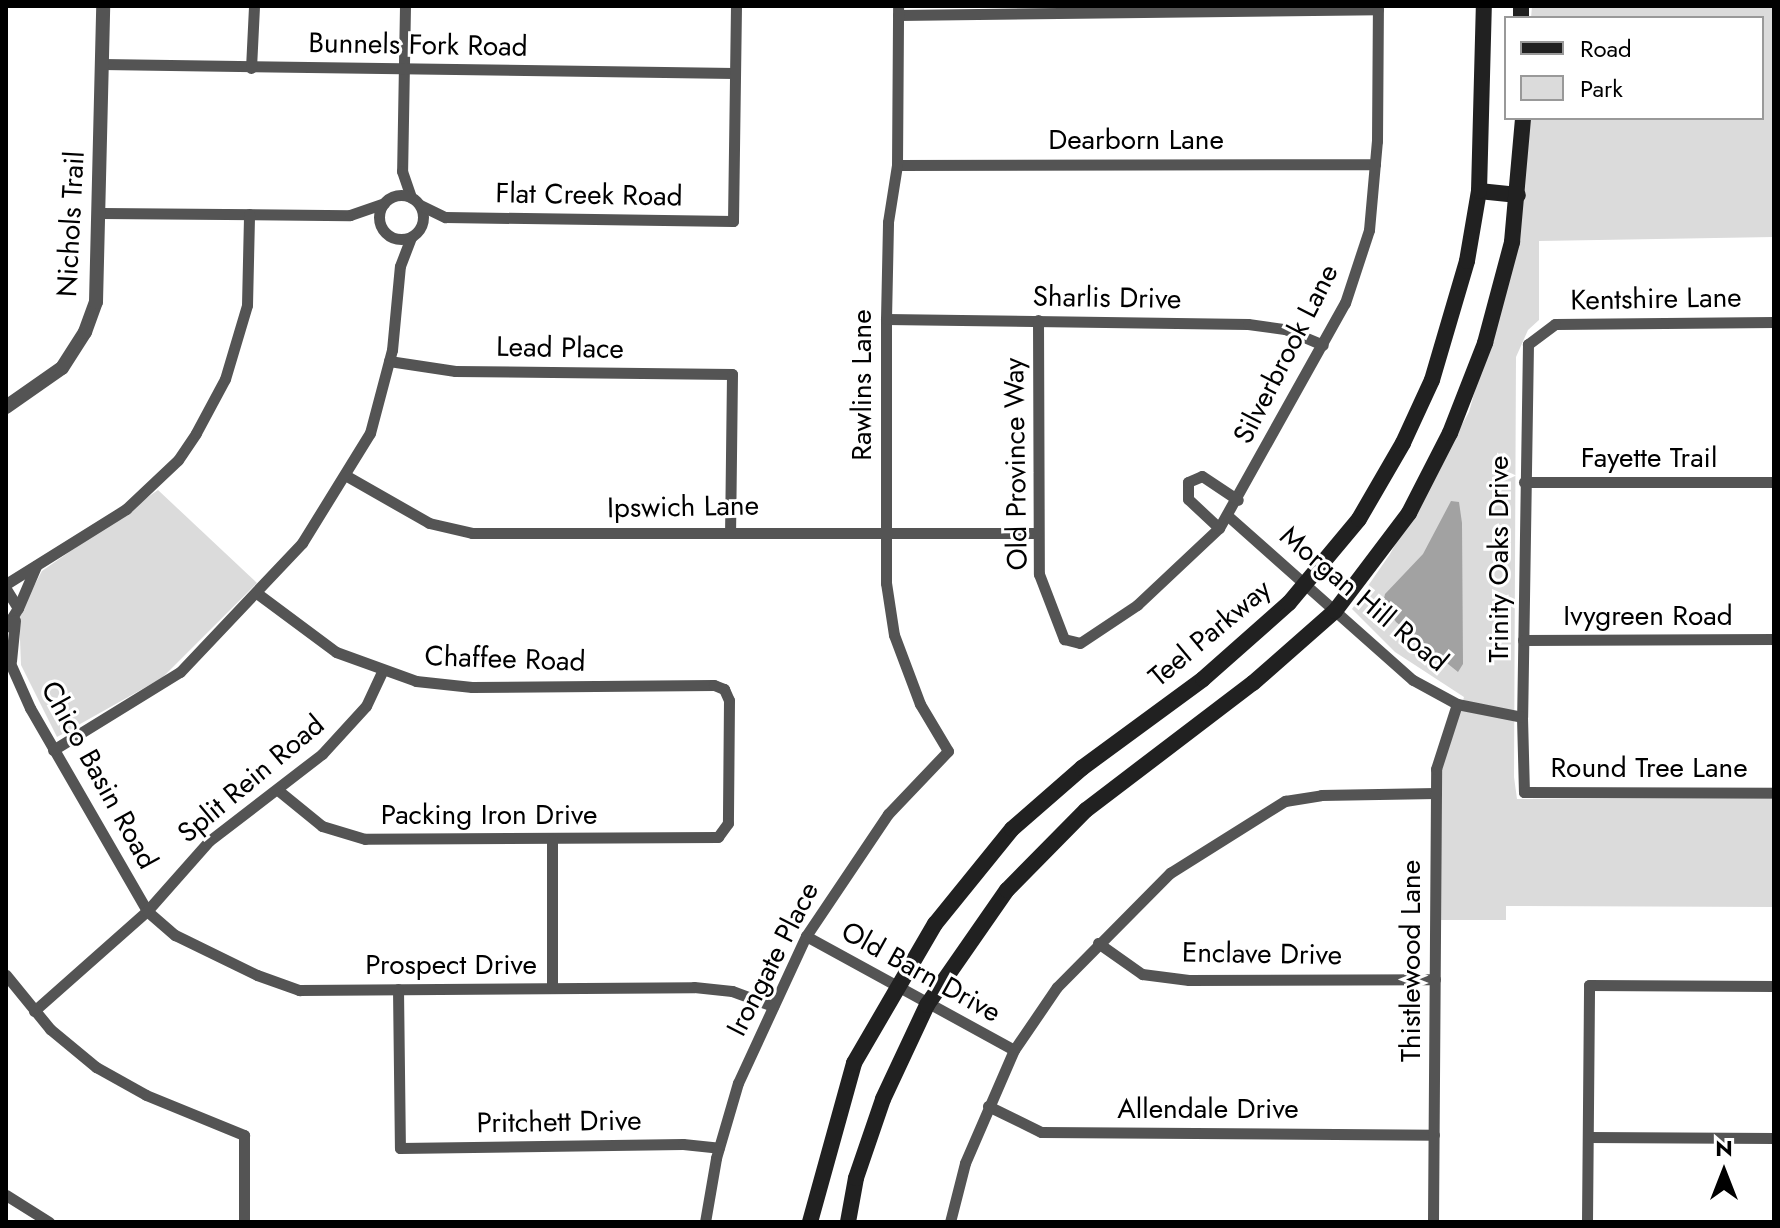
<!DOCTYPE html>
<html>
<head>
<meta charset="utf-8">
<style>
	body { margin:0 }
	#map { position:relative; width:1780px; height:1228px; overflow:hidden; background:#fff; font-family:Jost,sans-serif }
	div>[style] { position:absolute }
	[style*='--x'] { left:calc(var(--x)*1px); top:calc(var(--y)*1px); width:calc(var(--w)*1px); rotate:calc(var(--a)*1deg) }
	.green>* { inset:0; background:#dbdbdb }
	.water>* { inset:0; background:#a2a2a2 }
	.minor>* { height:11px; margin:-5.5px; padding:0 5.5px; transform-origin:5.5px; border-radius:5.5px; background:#545454 }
	.minor>.ring { margin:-5.5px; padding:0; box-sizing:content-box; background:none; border:11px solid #545454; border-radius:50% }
	.tertiary>* { height:14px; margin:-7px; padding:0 7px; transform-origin:7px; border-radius:7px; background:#545454 }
	.secondary>* { height:16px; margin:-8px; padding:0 8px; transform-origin:8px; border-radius:8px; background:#212121 }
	span { translate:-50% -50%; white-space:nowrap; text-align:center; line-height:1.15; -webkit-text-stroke:6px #fff; paint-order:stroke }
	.street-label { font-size:28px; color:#000 }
	.frame { position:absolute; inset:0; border:8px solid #000; pointer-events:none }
	.legend { position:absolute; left:1504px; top:16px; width:260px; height:104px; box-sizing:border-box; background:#fff; border:2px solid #999; margin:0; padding:10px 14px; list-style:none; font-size:24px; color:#000 }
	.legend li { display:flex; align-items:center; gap:16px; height:40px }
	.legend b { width:40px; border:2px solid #999 }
	.north { position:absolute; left:1684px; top:1132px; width:80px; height:80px; -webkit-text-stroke:6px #fff; paint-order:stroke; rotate:0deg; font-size:22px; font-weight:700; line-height:32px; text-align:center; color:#000 }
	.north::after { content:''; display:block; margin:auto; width:28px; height:36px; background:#000; clip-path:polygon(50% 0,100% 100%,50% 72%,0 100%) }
</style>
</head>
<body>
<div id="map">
	<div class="green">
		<div style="clip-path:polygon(1532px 6px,1774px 6px,1774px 237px,1539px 241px,1539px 320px,1528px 330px,1516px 357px,1514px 777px,1517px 799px,1774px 799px,1774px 907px,1506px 906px,1506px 920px,1440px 920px,1442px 766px,1464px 697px,1395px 652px,1352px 609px,1390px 554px,1469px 412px,1517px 240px,1527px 118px,1762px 118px,1762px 18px,1531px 18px)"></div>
		<div style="clip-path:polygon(158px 490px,257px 583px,162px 678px,57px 737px,21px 665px,19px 614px,42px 571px)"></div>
	</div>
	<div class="water">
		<div style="clip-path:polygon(1451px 501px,1459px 502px,1462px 523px,1463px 664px,1458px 672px,1396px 622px,1383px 603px,1385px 594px,1423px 554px)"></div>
	</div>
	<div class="minor">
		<div style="--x:405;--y:6;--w:165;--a:91"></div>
		<div style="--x:402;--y:171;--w:28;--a:71"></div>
		<div style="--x:898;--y:15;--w:480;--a:-0.7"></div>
		<div style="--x:102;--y:64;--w:632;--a:0.82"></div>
		<div style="--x:251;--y:68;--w:62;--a:-87.2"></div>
		<div style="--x:897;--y:165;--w:478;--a:-0.1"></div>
		<div class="ring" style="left:379px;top:195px;width:33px;height:33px"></div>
		<div style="--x:420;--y:205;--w:28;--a:26"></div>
		<div style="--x:445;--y:217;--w:288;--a:0.8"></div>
		<div style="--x:733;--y:221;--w:215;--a:-89.2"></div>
		<div style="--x:102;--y:213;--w:248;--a:0.5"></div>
		<div style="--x:350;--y:215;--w:36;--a:-19"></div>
		<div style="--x:886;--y:319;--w:362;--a:0.8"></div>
		<div style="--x:1248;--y:324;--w:37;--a:8"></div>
		<div style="--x:1285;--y:329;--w:41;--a:22.8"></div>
		<div style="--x:1038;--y:320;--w:254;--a:89.8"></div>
		<div style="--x:1039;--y:574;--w:70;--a:69"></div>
		<div style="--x:1064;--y:639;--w:16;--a:14"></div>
		<div style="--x:1080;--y:643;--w:69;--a:-33.7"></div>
		<div style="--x:1137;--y:605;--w:112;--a:-43.2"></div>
		<div style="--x:1219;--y:528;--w:258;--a:-60.8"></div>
		<div style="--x:1345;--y:303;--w:77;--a:-71.8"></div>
		<div style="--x:1369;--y:230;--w:89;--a:-84.9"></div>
		<div style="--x:1377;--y:141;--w:135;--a:-89.6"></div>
		<div style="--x:1774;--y:322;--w:219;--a:179.5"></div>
		<div style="--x:1555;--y:324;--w:34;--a:143"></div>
		<div style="--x:1528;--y:344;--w:373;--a:90.9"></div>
		<div style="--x:1522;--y:717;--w:75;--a:88.5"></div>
		<div style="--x:1524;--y:792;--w:250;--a:0.2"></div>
		<div style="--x:389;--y:361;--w:67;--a:8.6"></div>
		<div style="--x:455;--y:371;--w:277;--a:0.6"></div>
		<div style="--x:732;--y:374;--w:157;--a:90.7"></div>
		<div style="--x:345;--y:475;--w:97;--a:29.7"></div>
		<div style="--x:429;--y:523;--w:44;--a:13.1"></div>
		<div style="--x:472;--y:533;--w:565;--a:0"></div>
		<div style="--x:1524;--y:482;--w:250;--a:0"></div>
		<div style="--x:1228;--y:516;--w:247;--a:41.6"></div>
		<div style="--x:1413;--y:680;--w:50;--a:28.6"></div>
		<div style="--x:1457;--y:704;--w:66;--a:11.3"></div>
		<div style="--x:1219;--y:528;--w:42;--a:-136.9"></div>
		<div style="--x:1188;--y:499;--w:17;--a:-90"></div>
		<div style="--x:1188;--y:482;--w:15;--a:-23"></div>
		<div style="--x:1202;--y:476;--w:43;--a:33.7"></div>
		<div style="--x:6;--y:584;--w:142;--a:-32"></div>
		<div style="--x:126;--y:509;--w:71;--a:-43.3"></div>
		<div style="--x:178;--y:460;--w:32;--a:-56"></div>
		<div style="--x:196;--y:433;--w:61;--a:-61.8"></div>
		<div style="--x:225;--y:379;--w:77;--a:-73.4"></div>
		<div style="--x:247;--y:305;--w:91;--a:-88.7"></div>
		<div style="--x:6;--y:589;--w:22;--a:58"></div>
		<div style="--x:18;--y:608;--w:22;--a:122"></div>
		<div style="--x:258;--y:594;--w:97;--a:36.6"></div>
		<div style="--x:336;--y:652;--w:85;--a:19.9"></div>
		<div style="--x:416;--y:681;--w:56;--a:6.1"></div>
		<div style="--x:472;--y:687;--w:242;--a:-0.5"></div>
		<div style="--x:714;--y:685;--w:11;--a:22"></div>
		<div style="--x:724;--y:689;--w:12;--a:66"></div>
		<div style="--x:729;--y:700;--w:123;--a:90.5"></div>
		<div style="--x:728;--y:823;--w:17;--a:126"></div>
		<div style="--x:718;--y:837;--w:353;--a:179.7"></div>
		<div style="--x:365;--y:839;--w:45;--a:-163.2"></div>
		<div style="--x:322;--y:826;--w:55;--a:-140.9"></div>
		<div style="--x:18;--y:608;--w:46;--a:-66.8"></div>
		<div style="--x:1523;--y:640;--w:251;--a:-0.2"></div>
		<div style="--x:6;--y:654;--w:59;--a:66"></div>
		<div style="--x:30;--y:708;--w:234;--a:60"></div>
		<div style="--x:147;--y:911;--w:37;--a:41"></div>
		<div style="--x:175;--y:935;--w:91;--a:26"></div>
		<div style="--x:257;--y:975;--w:45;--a:19.7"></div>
		<div style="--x:299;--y:990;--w:395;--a:-0.4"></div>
		<div style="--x:694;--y:987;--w:38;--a:6"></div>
		<div style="--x:732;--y:991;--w:44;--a:20.1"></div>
		<div style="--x:11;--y:661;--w:41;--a:-84.4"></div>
		<div style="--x:53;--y:750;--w:149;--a:-31.6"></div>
		<div style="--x:180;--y:672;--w:178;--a:-46.6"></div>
		<div style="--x:302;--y:543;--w:129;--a:-58.3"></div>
		<div style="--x:370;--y:433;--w:86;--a:-75.2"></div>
		<div style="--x:392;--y:350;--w:84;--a:-84.6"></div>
		<div style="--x:400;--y:266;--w:31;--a:-69"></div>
		<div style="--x:806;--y:936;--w:237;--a:28.7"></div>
		<div style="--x:1098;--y:943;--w:54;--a:35.2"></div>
		<div style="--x:1142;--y:974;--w:47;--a:7.3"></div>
		<div style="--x:1189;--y:980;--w:246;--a:-0.2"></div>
		<div style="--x:6;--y:975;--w:70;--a:50.8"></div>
		<div style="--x:50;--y:1029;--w:60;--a:39.6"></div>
		<div style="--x:96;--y:1067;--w:57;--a:29.2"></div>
		<div style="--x:146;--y:1095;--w:106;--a:22.2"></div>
		<div style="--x:244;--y:1135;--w:87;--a:90"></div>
		<div style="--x:552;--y:988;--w:149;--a:-90"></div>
		<div style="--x:398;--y:989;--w:159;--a:89.3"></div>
		<div style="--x:400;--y:1148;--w:283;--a:-0.8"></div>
		<div style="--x:683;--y:1144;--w:36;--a:6"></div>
		<div style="--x:34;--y:1011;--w:151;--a:-41.5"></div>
		<div style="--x:147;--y:911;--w:94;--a:-48.5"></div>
		<div style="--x:209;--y:841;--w:143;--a:-37.6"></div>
		<div style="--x:322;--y:754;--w:65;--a:-47.5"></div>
		<div style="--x:366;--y:706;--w:38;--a:-65"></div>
		<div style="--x:988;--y:1106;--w:59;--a:26.1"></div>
		<div style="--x:1041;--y:1132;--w:393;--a:0.4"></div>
		<div style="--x:1588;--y:1137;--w:186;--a:0.3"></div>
		<div style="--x:6;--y:1195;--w:51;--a:32.1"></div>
		<div style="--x:705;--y:1222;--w:65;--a:-80.2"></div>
		<div style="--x:716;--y:1158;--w:78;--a:-73.7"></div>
		<div style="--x:738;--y:1083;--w:162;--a:-65.2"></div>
		<div style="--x:806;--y:936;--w:147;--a:-56.1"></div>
		<div style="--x:888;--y:814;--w:87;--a:-46.4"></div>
		<div style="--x:948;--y:751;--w:55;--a:-120.8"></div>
		<div style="--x:920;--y:704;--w:74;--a:-110.6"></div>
		<div style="--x:894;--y:635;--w:53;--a:-98.7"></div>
		<div style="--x:886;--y:583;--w:264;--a:-90"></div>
		<div style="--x:886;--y:319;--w:97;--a:-88.8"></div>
		<div style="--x:888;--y:222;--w:58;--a:-81"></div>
		<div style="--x:897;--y:165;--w:159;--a:-89.6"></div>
		<div style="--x:950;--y:1222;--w:61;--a:-75.7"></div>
		<div style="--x:965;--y:1163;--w:123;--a:-66.6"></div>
		<div style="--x:1014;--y:1050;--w:76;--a:-55.7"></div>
		<div style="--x:1057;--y:987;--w:161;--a:-45.3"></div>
		<div style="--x:1170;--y:873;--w:136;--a:-32.1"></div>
		<div style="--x:1285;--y:801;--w:36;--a:-9"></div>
		<div style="--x:1321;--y:795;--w:115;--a:-1"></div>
		<div style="--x:1433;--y:1222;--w:453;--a:-89.6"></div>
		<div style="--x:1436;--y:769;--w:68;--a:-72.1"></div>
		<div style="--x:1587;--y:1222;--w:237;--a:-89.5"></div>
		<div style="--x:1589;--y:985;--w:185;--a:0.3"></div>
	</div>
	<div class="tertiary">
		<div style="--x:6;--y:407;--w:68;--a:-34.9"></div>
		<div style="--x:62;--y:368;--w:43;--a:-57.4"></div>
		<div style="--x:85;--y:332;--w:32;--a:-70"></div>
		<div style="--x:96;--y:302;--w:296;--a:-88.6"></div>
	</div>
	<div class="secondary">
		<div style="--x:1521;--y:6;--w:12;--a:90"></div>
		<div style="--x:1479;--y:191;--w:39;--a:6"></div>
		<div style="--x:810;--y:1222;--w:165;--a:-74.5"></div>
		<div style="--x:854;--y:1063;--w:161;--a:-59.8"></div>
		<div style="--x:935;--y:924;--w:122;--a:-51"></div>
		<div style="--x:1012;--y:829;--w:93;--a:-41.1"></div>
		<div style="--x:1082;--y:768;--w:150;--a:-36.3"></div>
		<div style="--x:1203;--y:679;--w:115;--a:-41.5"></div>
		<div style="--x:1289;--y:603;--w:109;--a:-50.2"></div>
		<div style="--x:1359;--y:519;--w:88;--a:-59.9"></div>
		<div style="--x:1403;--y:443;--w:69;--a:-65.3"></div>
		<div style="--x:1432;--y:380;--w:124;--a:-73.6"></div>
		<div style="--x:1467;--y:261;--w:71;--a:-80.3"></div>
		<div style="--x:1479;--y:191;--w:185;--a:-88.5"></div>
		<div style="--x:848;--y:1222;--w:45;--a:-79.7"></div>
		<div style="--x:856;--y:1178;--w:83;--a:-71.1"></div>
		<div style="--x:883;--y:1099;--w:104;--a:-64.9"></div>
		<div style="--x:927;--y:1005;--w:140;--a:-55.2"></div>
		<div style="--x:1007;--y:890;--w:112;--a:-45.4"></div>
		<div style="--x:1086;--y:810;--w:210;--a:-37.3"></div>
		<div style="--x:1253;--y:683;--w:109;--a:-41.3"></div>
		<div style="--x:1335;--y:611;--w:123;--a:-52.9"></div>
		<div style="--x:1409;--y:513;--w:90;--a:-62.9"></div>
		<div style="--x:1450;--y:433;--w:97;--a:-68.7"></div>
		<div style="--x:1485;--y:343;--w:105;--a:-75"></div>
		<div style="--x:1512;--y:242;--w:124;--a:-84.9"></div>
	</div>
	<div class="street-label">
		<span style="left:418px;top:45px;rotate:1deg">Bunnels Fork Road</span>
		<span style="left:1136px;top:140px">Dearborn Lane</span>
		<span style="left:589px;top:195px;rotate:1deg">Flat Creek Road</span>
		<span style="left:71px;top:224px;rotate:-87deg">Nichols Trail</span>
		<span style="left:1107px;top:298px;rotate:1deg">Sharlis Drive</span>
		<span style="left:1656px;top:299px;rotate:-1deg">Kentshire Lane</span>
		<span style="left:560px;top:348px;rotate:1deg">Lead Place</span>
		<span style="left:1286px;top:354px;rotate:-63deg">Silverbrook Lane</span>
		<span style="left:862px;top:385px;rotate:-90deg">Rawlins Lane</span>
		<span style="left:1649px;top:458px">Fayette Trail</span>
		<span style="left:1016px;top:464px;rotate:-91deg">Old Province Way</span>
		<span style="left:683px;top:507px;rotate:-1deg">Ipswich Lane</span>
		<span style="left:1499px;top:559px;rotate:-90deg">Trinity Oaks Drive</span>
		<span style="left:1364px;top:599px;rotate:40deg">Morgan Hill Road</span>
		<span style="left:1648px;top:616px">Ivygreen Road</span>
		<span style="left:1210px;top:633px;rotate:-40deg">Teel Parkway</span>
		<span style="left:505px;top:659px;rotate:2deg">Chaffee Road</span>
		<span style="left:1649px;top:768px">Round Tree Lane</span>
		<span style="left:99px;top:775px;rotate:61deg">Chico Basin Road</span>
		<span style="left:251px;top:779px;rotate:-40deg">Split Rein Road</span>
		<span style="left:489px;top:815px">Packing Iron Drive</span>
		<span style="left:1262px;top:954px;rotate:1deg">Enclave Drive</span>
		<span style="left:773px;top:959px;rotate:-63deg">Irongate Place</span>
		<span style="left:1411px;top:961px;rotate:-90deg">Thistlewood Lane</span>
		<span style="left:451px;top:965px">Prospect Drive</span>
		<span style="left:921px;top:972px;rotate:29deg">Old Barn Drive</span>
		<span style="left:1208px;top:1109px">Allendale Drive</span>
		<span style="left:559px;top:1122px;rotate:-1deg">Pritchett Drive</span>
	</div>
	<div class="frame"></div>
	<ul class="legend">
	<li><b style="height:10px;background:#212121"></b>Road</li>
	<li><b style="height:22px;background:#dbdbdb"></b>Park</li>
	</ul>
	<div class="north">N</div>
</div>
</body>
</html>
